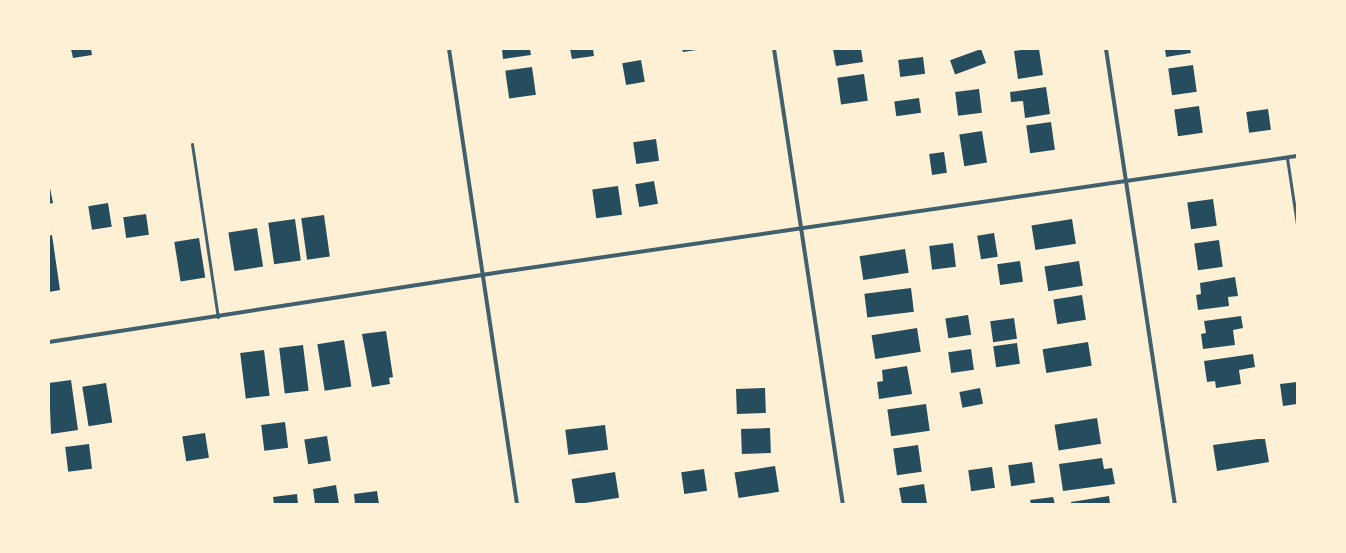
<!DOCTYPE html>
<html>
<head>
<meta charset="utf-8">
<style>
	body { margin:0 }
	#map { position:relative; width:1346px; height:553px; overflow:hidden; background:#fdf0d5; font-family:"Public Sans",sans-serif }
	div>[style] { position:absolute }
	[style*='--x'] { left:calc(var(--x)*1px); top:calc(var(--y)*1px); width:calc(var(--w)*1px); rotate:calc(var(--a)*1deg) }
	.building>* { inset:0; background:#264d5e; transform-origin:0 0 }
	.service>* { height:3px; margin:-1.5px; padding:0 1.5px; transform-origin:1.5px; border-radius:1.5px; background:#3f606c }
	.minor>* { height:4px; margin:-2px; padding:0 2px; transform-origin:2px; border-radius:2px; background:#3f606c }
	span { translate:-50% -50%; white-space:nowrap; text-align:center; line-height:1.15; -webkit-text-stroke:3px #fdf0d5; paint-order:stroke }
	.frame { position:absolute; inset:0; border:50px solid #fdf0d5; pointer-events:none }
</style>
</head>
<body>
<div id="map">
	<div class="building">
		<div style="clip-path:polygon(71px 49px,91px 49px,92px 55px,73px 58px)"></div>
		<div style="clip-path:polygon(502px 49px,530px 49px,531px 55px,503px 59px)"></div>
		<div style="clip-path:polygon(570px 49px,593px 49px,594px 56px,572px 59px)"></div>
		<div style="clip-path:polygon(682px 49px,697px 49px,697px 50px,683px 52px)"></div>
		<div style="clip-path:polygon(833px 49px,861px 49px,863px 62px,836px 66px)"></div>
		<div style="left:981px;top:49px;width:15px;height:33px;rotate:70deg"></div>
		<div style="clip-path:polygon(1028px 49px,1039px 49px,1043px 75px,1018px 79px,1014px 51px)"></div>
		<div style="clip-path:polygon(1165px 49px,1190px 49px,1191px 53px,1166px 57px)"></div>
		<div style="left:923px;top:57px;width:17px;height:25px;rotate:83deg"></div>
		<div style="left:641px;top:60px;width:22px;height:19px;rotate:80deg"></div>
		<div style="left:1193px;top:65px;width:27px;height:25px;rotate:82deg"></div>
		<div style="left:532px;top:67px;width:28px;height:27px;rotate:82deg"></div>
		<div style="left:864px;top:74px;width:27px;height:27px;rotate:82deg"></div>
		<div style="clip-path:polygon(1046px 87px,1050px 114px,1025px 118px,1023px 101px,1011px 102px,1010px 92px)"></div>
		<div style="left:979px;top:89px;width:24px;height:24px;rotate:83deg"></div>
		<div style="left:919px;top:98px;width:15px;height:25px;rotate:82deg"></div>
		<div style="left:1199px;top:106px;width:27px;height:25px;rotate:82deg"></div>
		<div style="left:1268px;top:109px;width:21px;height:22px;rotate:82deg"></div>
		<div style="left:1051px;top:122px;width:28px;height:25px;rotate:82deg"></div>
		<div style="left:982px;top:131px;width:32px;height:23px;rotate:81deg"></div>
		<div style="left:656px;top:139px;width:22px;height:23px;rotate:82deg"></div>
		<div style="left:944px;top:152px;width:21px;height:15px;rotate:82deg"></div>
		<div style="left:654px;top:181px;width:23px;height:19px;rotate:80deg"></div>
		<div style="clip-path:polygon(49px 183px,53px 203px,49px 204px)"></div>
		<div style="left:618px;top:186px;width:29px;height:26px;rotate:82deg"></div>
		<div style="left:1213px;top:199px;width:27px;height:26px;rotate:82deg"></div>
		<div style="left:108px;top:203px;width:24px;height:20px;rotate:81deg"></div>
		<div style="left:146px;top:214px;width:21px;height:23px;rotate:82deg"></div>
		<div style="left:324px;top:215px;width:42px;height:23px;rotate:82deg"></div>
		<div style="left:295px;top:219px;width:42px;height:27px;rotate:82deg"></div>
		<div style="left:1072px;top:219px;width:25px;height:41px;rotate:81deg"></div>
		<div style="left:257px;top:228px;width:39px;height:29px;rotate:81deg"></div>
		<div style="left:994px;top:233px;width:24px;height:17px;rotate:81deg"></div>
		<div style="clip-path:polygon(52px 235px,60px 290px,49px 292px,49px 236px)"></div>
		<div style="left:199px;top:238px;width:40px;height:25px;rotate:81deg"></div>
		<div style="left:1219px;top:240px;width:27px;height:25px;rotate:82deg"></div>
		<div style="left:953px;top:243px;width:24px;height:24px;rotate:83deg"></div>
		<div style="left:905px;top:249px;width:24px;height:46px;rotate:81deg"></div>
		<div style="left:1020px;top:261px;width:21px;height:23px;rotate:82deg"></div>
		<div style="left:1079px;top:261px;width:25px;height:35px;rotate:81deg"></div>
		<div style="clip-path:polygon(1235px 277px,1238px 296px,1228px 297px,1229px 306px,1198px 310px,1196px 295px,1201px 294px,1200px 283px)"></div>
		<div style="left:911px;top:288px;width:24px;height:47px;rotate:83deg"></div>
		<div style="left:1082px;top:295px;width:25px;height:29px;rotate:81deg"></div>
		<div style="left:968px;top:315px;width:20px;height:23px;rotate:81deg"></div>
		<div style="clip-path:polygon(1241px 316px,1243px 328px,1233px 330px,1235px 345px,1203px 349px,1201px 334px,1206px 333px,1204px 321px)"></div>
		<div style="left:1014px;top:318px;width:21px;height:24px;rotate:82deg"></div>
		<div style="left:917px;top:328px;width:24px;height:46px;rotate:81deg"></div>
		<div style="clip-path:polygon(386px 331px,393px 377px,389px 378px,390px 384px,372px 387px,362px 334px)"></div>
		<div style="left:344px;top:340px;width:47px;height:27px;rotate:81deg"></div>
		<div style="left:1088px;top:342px;width:24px;height:46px;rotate:81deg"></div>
		<div style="left:1017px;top:343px;width:21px;height:24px;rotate:82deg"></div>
		<div style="left:303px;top:345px;width:46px;height:24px;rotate:83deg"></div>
		<div style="left:971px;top:349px;width:21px;height:23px;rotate:82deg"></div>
		<div style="left:264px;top:350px;width:46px;height:24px;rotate:83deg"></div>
		<div style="clip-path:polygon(1253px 354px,1255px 367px,1239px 370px,1241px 384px,1216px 388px,1215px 381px,1207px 382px,1204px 361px)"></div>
		<div style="clip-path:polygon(907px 366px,912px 394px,879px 399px,877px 382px,883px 381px,882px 370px)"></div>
		<div style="clip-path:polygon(71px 380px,78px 430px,51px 434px,49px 383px)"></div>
		<div style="clip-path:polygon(1297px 382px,1297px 404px,1283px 406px,1280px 384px)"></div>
		<div style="left:106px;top:383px;width:40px;height:24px;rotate:81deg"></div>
		<div style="left:765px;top:388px;width:25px;height:29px;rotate:88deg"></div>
		<div style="left:980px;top:388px;width:16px;height:21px;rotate:79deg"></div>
		<div style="left:926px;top:404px;width:27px;height:39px;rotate:82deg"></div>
		<div style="left:1097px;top:418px;width:26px;height:43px;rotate:81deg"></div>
		<div style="left:285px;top:422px;width:26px;height:24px;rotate:83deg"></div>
		<div style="left:605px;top:425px;width:25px;height:40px;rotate:83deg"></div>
		<div style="left:770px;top:428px;width:25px;height:29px;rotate:88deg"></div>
		<div style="left:205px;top:433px;width:25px;height:23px;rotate:81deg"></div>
		<div style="left:327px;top:436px;width:25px;height:23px;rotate:81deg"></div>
		<div style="clip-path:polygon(1258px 439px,1265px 439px,1269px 462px,1217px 471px,1213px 445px)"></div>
		<div style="left:89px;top:444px;width:25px;height:24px;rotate:83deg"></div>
		<div style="left:918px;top:445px;width:27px;height:25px;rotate:82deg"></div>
		<div style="clip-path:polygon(1102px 458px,1104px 469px,1112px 468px,1115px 484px,1063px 491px,1059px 464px)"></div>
		<div style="left:1032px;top:462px;width:21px;height:24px;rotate:82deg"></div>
		<div style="left:775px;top:466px;width:26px;height:41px;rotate:81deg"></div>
		<div style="left:992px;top:467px;width:21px;height:24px;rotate:82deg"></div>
		<div style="left:704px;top:469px;width:22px;height:23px;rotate:82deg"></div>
		<div style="left:615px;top:472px;width:26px;height:44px;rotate:81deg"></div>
		<div style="clip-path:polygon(924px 484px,927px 504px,902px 504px,899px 488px)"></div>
		<div style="clip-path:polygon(336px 485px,339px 504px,315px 504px,313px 489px)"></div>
		<div style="clip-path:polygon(377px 491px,379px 504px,355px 504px,354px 494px)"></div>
		<div style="clip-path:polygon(297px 494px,298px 504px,274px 504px,273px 497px)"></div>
		<div style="clip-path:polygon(1109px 496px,1110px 504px,1071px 504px,1071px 502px)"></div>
		<div style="clip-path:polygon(1053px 497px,1055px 504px,1031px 504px,1030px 500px)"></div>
	</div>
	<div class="service">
		<div style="--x:192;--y:144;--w:175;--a:81.5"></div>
		<div style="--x:1287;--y:158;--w:67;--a:81.4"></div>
	</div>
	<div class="minor">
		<div style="--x:449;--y:49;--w:460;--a:81.5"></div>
		<div style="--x:774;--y:49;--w:460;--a:81.4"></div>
		<div style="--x:1106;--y:49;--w:460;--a:81.4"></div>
		<div style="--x:49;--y:342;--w:464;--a:-8.8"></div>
		<div style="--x:508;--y:271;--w:797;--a:-8.29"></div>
	</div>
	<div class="frame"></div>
</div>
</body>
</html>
